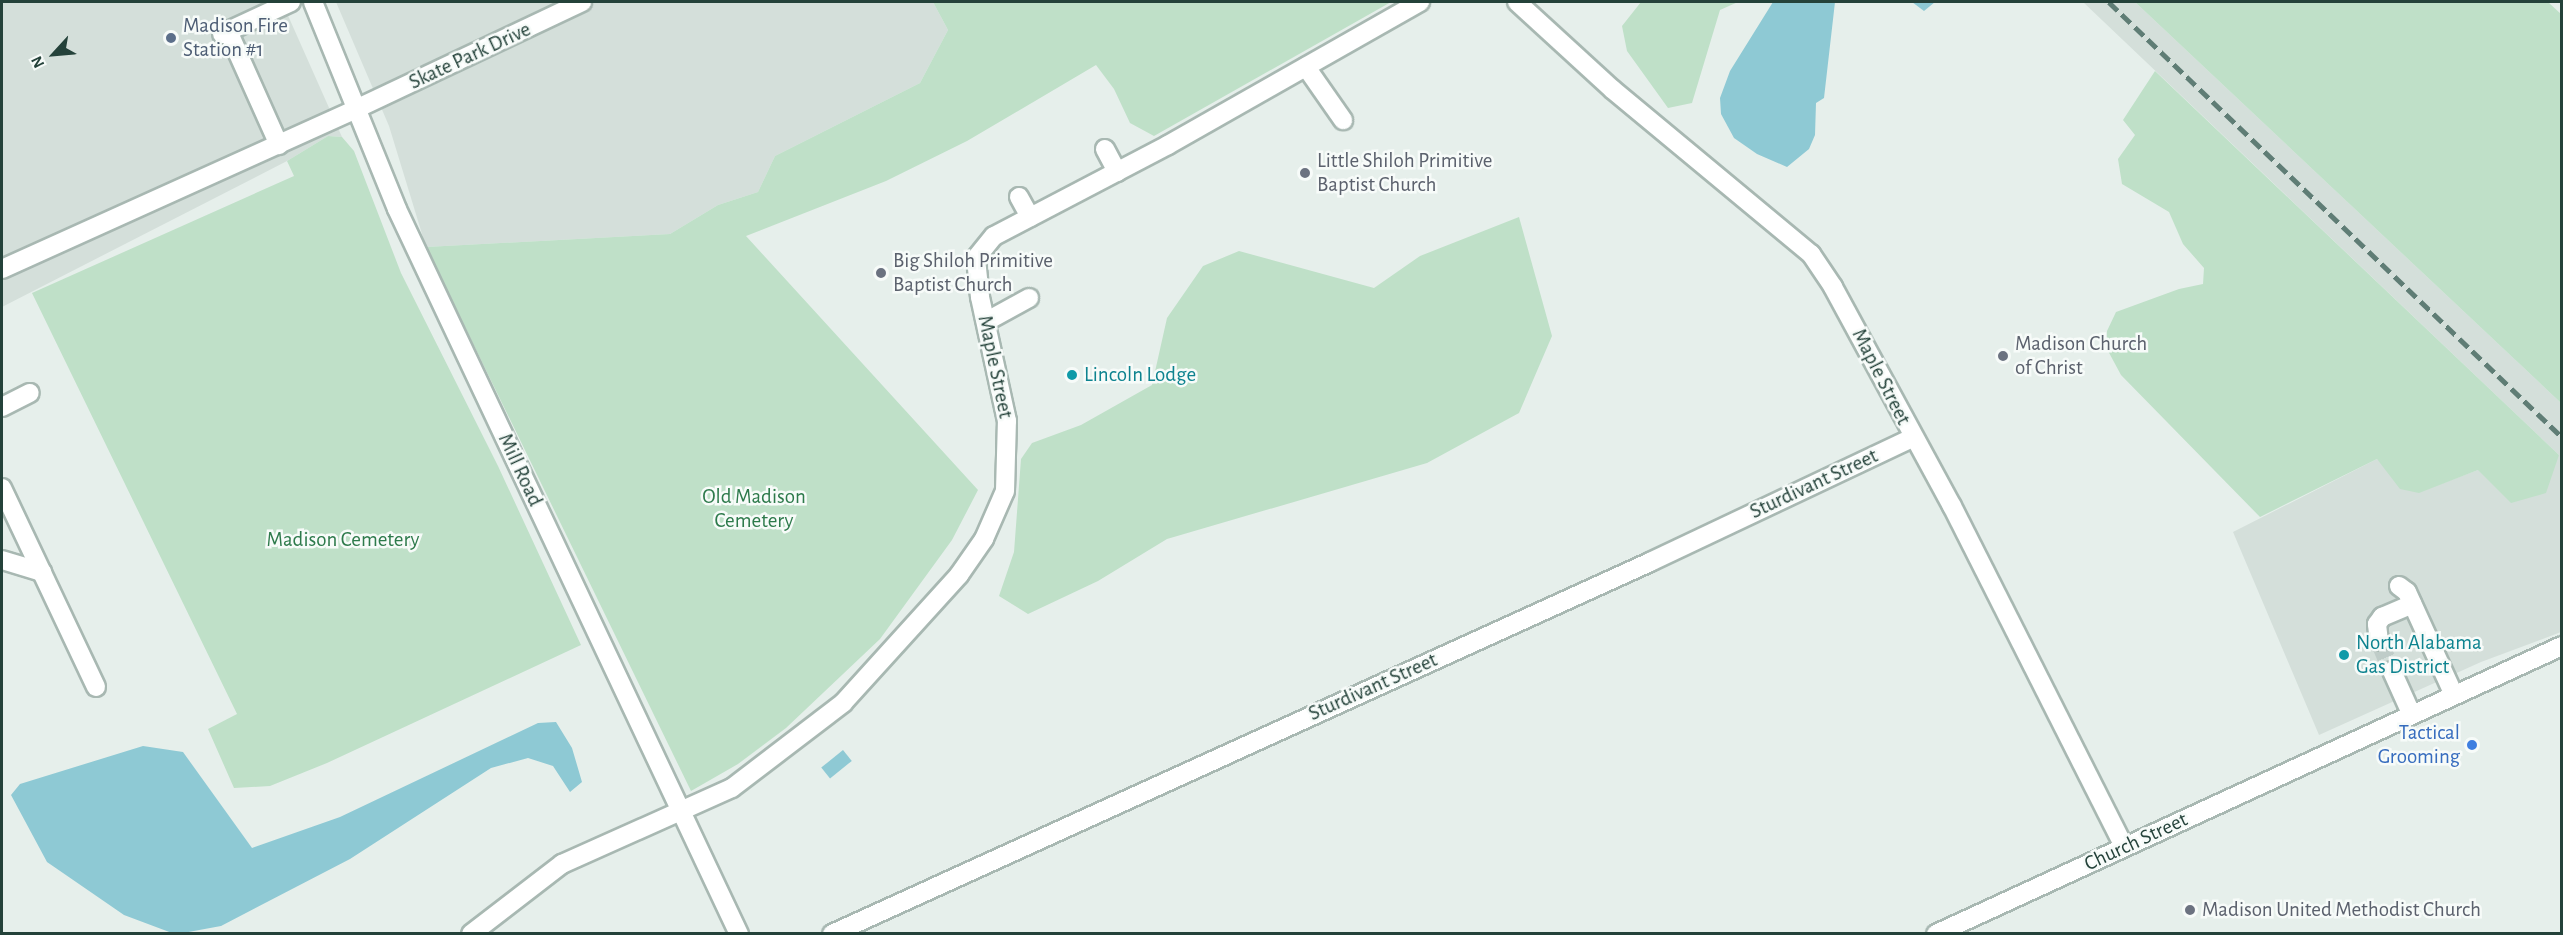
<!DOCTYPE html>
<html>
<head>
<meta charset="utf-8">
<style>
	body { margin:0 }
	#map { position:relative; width:2563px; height:935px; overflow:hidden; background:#e6efeb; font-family:"Alegreya Sans",sans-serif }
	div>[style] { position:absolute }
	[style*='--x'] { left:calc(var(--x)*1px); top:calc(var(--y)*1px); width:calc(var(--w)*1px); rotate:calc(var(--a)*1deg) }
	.built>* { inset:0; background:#d4dfda }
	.green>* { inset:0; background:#bfe0c8 }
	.water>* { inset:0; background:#8ec9d4; transform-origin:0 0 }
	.minor-tunnel>* { height:18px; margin-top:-9px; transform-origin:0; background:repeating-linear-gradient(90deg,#bfccc8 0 18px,transparent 0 27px) }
	.roads { filter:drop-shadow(2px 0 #a8b8b2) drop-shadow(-2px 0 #a8b8b2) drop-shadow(0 2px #a8b8b2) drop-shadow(0 -2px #a8b8b2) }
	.minor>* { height:18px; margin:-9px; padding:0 9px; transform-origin:9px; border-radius:9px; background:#fff }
	.rail>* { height:4.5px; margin-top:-2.25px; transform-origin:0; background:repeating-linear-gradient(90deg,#5f7d75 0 12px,transparent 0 18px) }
	.dots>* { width:16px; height:16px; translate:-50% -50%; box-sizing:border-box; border:3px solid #f7fbf9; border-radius:50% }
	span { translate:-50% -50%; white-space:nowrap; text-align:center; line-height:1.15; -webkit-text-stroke:5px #f7fbf9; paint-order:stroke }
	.service-label { font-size:21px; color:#4e5e75 }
	.left { translate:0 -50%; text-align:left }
	.street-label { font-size:21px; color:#24423a }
	.worship-label { font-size:21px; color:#5b616d }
	.culture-label { font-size:21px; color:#0d838f }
	.park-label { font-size:21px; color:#2d7a4b }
	.shop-label { font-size:21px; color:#366cbe }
	.right { translate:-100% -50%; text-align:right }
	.frame { position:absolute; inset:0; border:3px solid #24423a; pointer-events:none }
	.north { position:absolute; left:24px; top:24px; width:60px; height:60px; -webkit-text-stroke:4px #f7fbf9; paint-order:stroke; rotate:244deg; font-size:16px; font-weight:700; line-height:24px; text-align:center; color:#24423a }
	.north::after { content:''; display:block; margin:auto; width:21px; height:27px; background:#24423a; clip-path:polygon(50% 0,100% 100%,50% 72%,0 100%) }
</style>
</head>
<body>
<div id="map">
	<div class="built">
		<div style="clip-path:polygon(2px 2px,282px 2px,342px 137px,328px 136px,287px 161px,2px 307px)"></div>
		<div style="clip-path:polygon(336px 2px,933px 2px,948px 30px,920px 83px,775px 156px,758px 192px,718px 205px,670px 234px,426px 247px,389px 126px)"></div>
		<div style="clip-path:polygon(2083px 2px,2135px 2px,2561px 403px,2561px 632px,2481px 662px,2319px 735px,2233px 532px,2377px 459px,2419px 492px,2478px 470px,2559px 455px)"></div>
	</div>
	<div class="green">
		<div style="clip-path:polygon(933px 2px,1391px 2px,1154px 136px,1130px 123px,1114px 89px,1096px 65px,967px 141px,886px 181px,746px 236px,978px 490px,952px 540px,880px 639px,786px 728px,738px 764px,691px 791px,426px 247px,670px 234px,718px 205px,758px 192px,775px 156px,920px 83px,948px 30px)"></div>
		<div style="clip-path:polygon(1641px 2px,1738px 2px,1720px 10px,1692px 103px,1668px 108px,1627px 51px,1622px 26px)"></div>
		<div style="clip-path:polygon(2135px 2px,2548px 2px,2562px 15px,2561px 403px)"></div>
		<div style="clip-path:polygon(2155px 71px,2559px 455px,2546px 493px,2511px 503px,2478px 470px,2419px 493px,2400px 489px,2377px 459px,2260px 517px,2121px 375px,2107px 349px,2107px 331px,2116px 312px,2179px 289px,2203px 284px,2204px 268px,2183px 244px,2169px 212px,2122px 184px,2118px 159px,2135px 135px,2123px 120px)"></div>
		<div style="clip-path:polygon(328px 136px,342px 137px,354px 151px,401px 273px,498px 466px,581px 645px,327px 763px,270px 786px,234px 788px,208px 729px,237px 714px,32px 293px,294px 176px,287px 161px)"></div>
		<div style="clip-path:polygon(1519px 217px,1552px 336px,1519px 413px,1427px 463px,1167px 539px,1098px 581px,1028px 614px,999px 596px,1014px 552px,1021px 459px,1032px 443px,1081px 425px,1152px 385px,1167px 318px,1203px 266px,1239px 251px,1374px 288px,1420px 256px)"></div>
	</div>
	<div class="water">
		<div style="clip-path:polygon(1773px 2px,1835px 2px,1824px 98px,1816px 103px,1815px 135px,1809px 149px,1787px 167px,1757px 154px,1734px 138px,1721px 114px,1720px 98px,1730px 71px)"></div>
		<div style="clip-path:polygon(1912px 2px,1935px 2px,1924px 11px)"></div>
		<div style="clip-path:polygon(556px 722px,572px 748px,582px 782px,570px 792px,553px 766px,528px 758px,491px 768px,350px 859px,221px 926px,183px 933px,172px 933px,124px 915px,47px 862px,11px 795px,20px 784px,143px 746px,183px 752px,252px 848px,340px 817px,538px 723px)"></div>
		<div style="left:843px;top:750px;width:14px;height:28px;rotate:51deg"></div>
	</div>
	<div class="minor-tunnel">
		<div style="--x:2379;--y:641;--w:33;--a:67"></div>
	</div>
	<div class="roads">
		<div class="minor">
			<div style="--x:313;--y:2;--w:223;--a:67.9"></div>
			<div style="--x:397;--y:209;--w:802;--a:64.75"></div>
			<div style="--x:1517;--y:2;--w:129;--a:42.5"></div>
			<div style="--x:1612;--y:89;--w:259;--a:39.7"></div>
			<div style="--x:1811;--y:254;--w:40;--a:56"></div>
			<div style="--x:1833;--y:287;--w:249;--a:61.5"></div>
			<div style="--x:1952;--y:506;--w:382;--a:63.2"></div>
			<div style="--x:228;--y:31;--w:125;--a:65.9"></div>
			<div style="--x:222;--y:34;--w:76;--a:-24.9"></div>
			<div style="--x:1306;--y:67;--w:65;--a:55.1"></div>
			<div style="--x:1105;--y:149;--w:26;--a:62"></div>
			<div style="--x:1019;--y:197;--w:23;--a:61"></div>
			<div style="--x:2;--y:269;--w:391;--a:-24.3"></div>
			<div style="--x:358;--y:108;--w:248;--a:-25.3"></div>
			<div style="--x:987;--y:321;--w:48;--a:-28.7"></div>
			<div style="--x:2;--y:407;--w:31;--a:-27"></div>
			<div style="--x:2;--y:488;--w:220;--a:64.7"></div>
			<div style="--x:2;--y:560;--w:42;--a:16.7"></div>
			<div style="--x:2399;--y:586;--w:10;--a:37"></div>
			<div style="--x:2407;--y:592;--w:111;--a:65.5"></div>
			<div style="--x:2379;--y:641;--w:17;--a:-97"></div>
			<div style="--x:2377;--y:624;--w:9;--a:-54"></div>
			<div style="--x:2382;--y:617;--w:33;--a:-23"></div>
			<div style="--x:2392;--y:671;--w:46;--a:65.7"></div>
			<div style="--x:471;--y:934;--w:115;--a:-37.6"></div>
			<div style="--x:562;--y:864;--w:186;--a:-24.1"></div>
			<div style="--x:732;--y:788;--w:140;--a:-37.4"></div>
			<div style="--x:843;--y:703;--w:173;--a:-47.8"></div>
			<div style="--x:959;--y:575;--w:44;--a:-55.2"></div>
			<div style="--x:984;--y:539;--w:52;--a:-66.4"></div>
			<div style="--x:1005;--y:491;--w:70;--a:-88.4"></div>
			<div style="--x:1007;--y:421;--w:127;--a:-102.3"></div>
			<div style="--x:980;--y:297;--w:39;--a:-96"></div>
			<div style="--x:976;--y:258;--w:28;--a:-51"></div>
			<div style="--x:994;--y:236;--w:196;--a:-27.6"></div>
			<div style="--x:1168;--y:145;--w:290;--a:-29.6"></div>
			<div style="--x:832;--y:934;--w:899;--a:-24.45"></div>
			<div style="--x:1650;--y:562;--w:290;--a:-25.3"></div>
			<div style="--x:1936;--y:934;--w:689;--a:-24.71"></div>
		</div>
	</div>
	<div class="rail">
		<div style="--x:2109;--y:2;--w:628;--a:43.84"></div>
	</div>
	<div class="dots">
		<div style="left:171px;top:38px;background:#5c6f8a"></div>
		<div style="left:1305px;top:173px;background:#6b7280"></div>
		<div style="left:881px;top:273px;background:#6b7280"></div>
		<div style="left:2003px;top:356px;background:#6b7280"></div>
		<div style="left:1072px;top:375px;background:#0f9aa8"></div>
		<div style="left:2344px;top:655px;background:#0f9aa8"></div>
		<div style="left:2472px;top:745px;background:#3f7fe0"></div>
		<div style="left:2190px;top:910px;background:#6b7280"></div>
	</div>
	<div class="service-label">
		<span class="left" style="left:183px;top:38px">Madison Fire<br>Station #1</span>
	</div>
	<div class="street-label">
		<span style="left:470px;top:56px;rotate:-25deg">Skate Park Drive</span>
		<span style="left:995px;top:367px;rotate:78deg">Maple Street</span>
		<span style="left:1881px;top:377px;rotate:63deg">Maple Street</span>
		<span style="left:520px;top:470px;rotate:65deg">Mill Road</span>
		<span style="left:1814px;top:484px;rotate:-25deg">Sturdivant Street</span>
		<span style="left:1373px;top:687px;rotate:-24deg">Sturdivant Street</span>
		<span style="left:2136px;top:842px;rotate:-25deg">Church Street</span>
	</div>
	<div class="worship-label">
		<span class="left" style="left:1317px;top:173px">Little Shiloh Primitive<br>Baptist Church</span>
		<span class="left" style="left:893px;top:273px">Big Shiloh Primitive<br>Baptist Church</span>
		<span class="left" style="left:2015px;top:356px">Madison Church<br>of Christ</span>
		<span class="left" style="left:2202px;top:910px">Madison United Methodist Church</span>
	</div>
	<div class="culture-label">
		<span class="left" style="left:1084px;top:375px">Lincoln Lodge</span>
		<span class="left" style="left:2356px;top:655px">North Alabama<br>Gas District</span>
	</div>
	<div class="park-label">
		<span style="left:754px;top:509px">Old Madison<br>Cemetery</span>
		<span style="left:343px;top:540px">Madison Cemetery</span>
	</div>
	<div class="shop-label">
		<span class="right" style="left:2460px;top:745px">Tactical<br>Grooming</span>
	</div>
	<div class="frame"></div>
	<div class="north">N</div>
</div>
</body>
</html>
